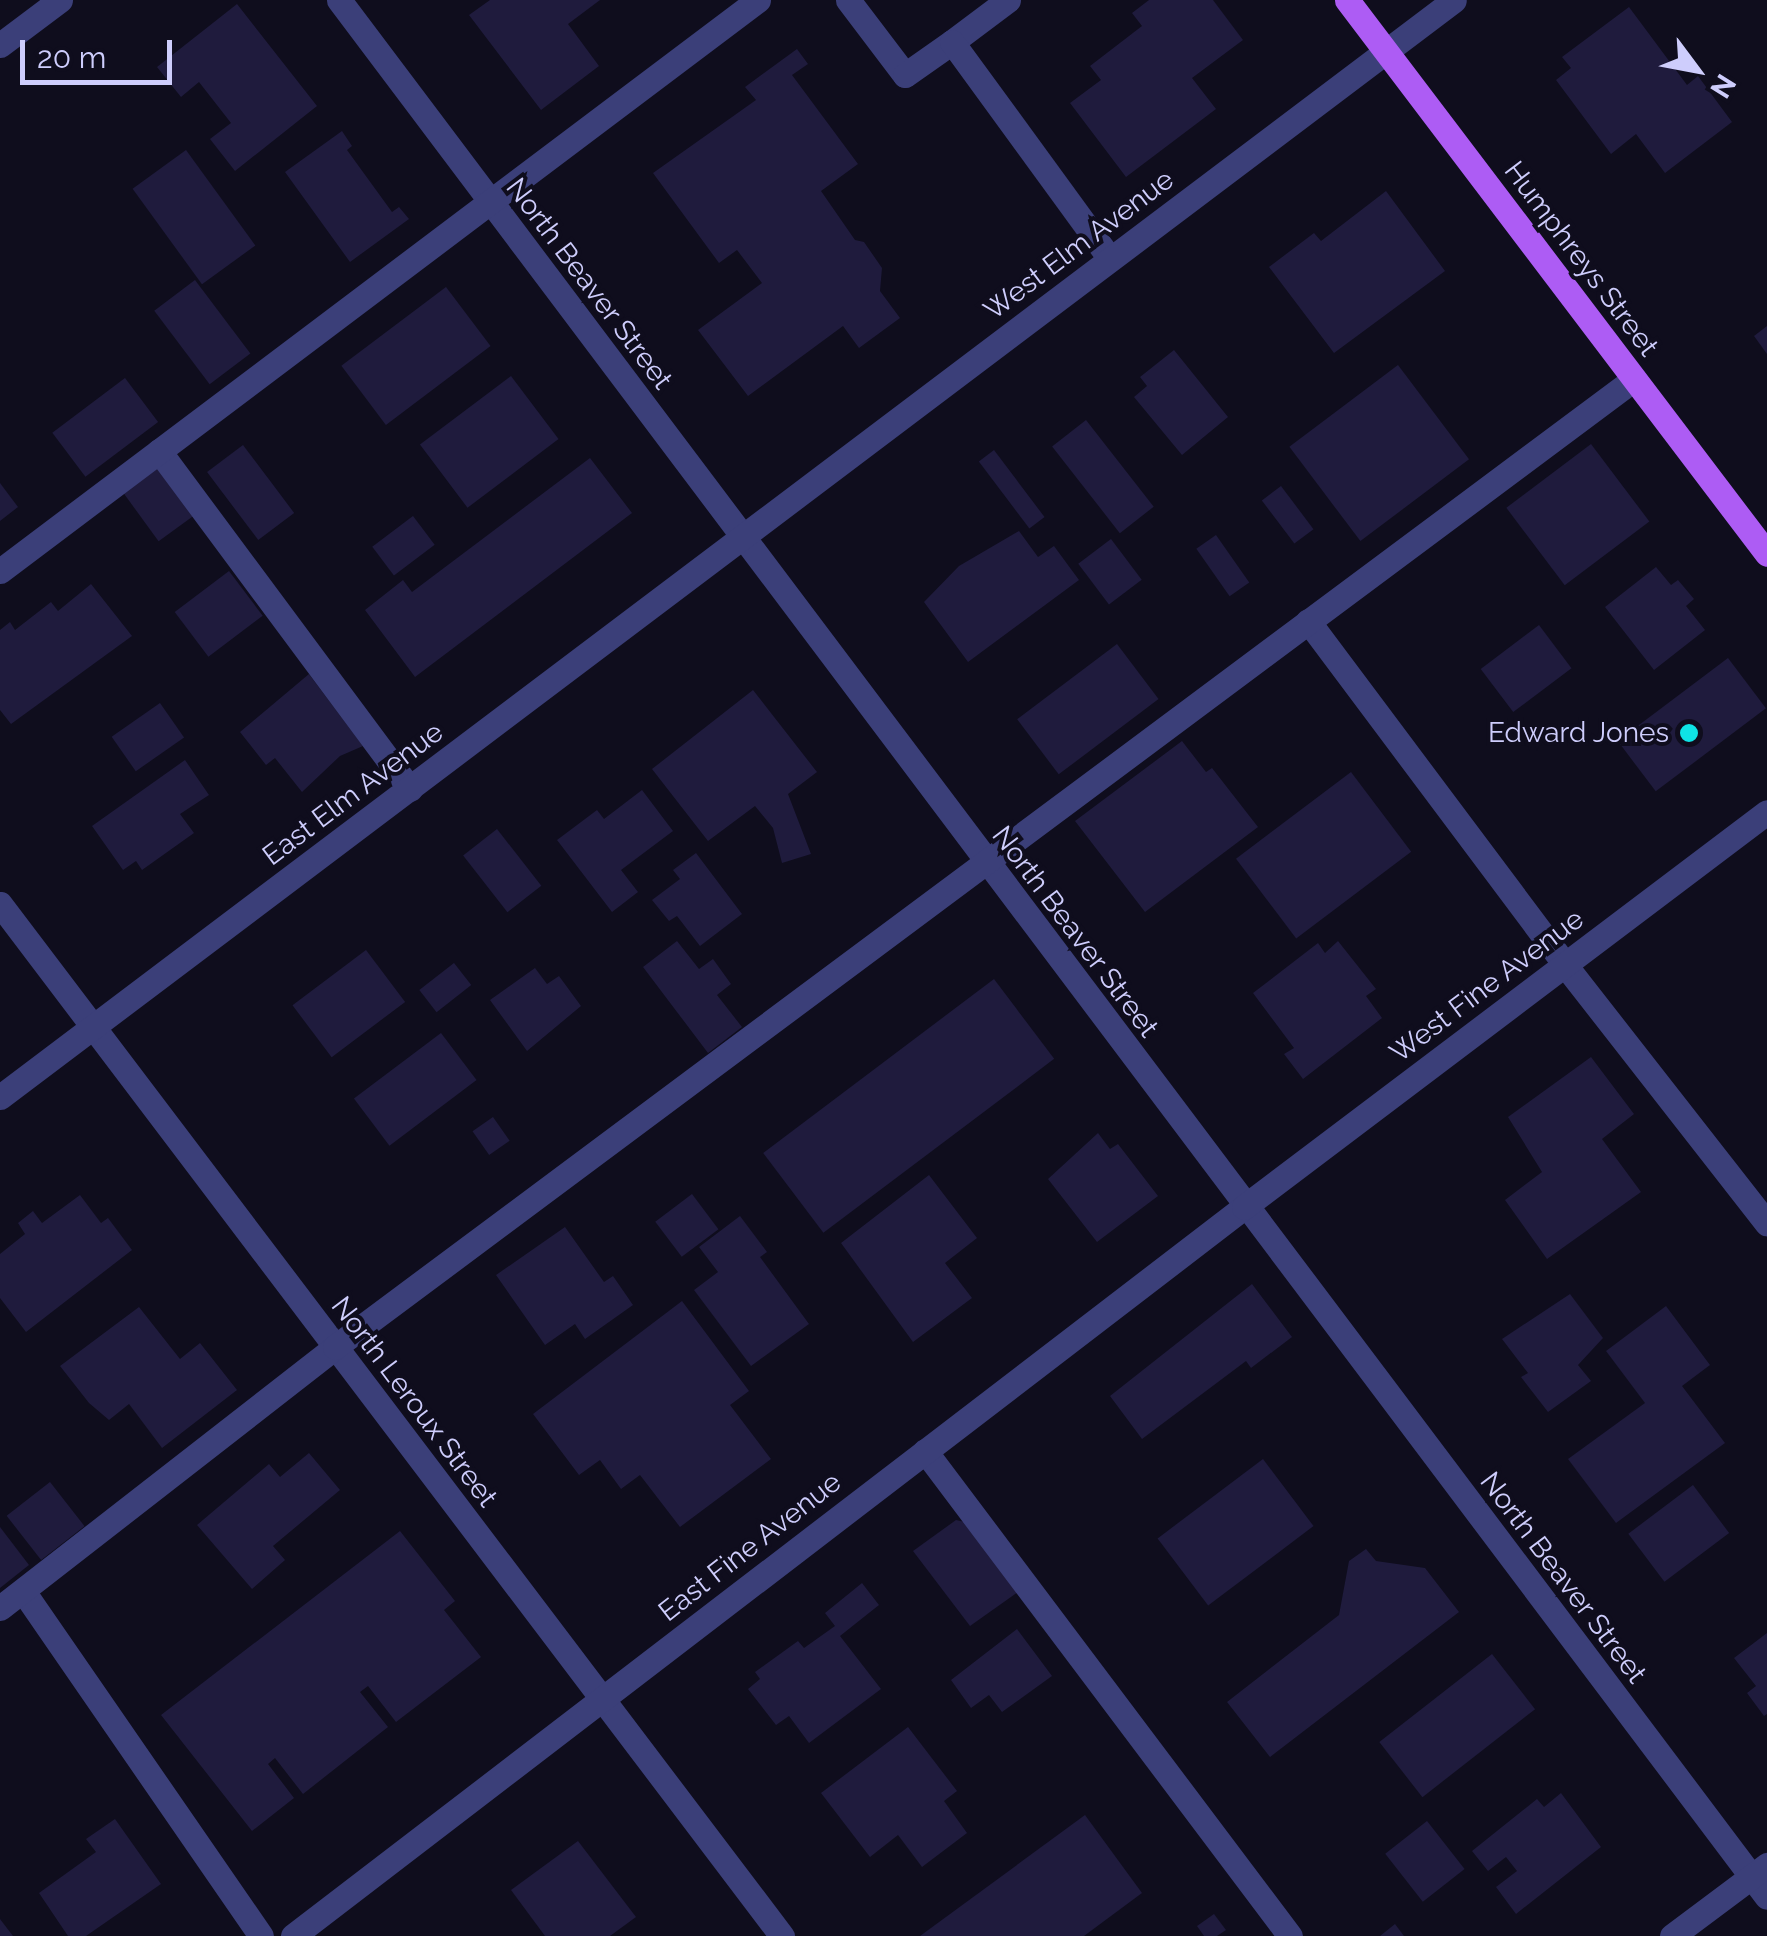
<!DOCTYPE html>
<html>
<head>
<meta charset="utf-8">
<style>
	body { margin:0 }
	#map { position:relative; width:1767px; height:1936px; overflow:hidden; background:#0f0d1d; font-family:Raleway,sans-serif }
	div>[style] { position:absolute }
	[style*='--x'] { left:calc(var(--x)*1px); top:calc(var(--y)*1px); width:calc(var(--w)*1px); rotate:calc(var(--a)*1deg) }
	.building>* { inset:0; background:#1f1b3d; transform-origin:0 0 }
	.minor>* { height:25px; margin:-12.5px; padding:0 12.5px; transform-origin:12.5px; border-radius:12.5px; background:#3b3f79 }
	.major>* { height:25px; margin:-12.5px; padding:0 12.5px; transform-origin:12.5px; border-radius:12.5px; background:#ad5cf4 }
	.dots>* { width:28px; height:28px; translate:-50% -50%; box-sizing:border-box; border:5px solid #0f0d1d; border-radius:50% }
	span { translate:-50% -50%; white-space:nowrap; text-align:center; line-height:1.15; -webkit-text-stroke:8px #0f0d1d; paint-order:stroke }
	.street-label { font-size:28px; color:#cecdfc }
	.poi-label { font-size:28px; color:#cecdfc }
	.right { translate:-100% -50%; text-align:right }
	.north { position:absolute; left:1647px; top:20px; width:100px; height:100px; -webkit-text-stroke:8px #0f0d1d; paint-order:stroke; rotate:122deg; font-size:28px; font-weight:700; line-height:40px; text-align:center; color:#cecdfc }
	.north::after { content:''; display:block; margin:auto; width:35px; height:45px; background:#cecdfc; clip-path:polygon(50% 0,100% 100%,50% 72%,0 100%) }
	.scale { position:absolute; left:20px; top:40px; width:152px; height:45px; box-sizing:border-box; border:5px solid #cecdfc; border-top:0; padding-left:12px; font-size:30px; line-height:35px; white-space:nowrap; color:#cecdfc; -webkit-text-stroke:8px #0f0d1d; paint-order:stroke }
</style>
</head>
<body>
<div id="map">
	<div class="building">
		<div style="clip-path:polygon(490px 0,600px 0,568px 24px,599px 66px,541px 110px,469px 15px)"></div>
		<div style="clip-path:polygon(1149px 0,1213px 0,1243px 40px,1192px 78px,1216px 109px,1126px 177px,1070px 103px,1101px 80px,1090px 66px,1142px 26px,1132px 13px)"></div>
		<div style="clip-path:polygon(237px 4px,317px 106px,235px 171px,210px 139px,231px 123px,199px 82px,181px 97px,157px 67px)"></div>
		<div style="clip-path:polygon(1629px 7px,1687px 85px,1698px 76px,1732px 122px,1665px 173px,1636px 134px,1611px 154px,1556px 80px,1571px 68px,1562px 57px)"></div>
		<div style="clip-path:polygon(797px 49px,808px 64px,792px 75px,858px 164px,821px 191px,855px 240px,864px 242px,882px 268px,880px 291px,900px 318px,859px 348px,843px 326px,748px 396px,698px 330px,762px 283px,737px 250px,719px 263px,653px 173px,756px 100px,745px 87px)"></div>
		<div style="clip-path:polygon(342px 131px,352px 146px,347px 150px,392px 212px,399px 207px,409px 219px,350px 262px,285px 172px)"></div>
		<div style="left:186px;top:150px;width:118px;height:66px;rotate:54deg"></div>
		<div style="clip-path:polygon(1386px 191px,1445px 271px,1334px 353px,1269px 267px,1314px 233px,1321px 241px)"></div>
		<div style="left:195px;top:280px;width:92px;height:51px;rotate:53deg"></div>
		<div style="left:446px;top:287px;width:74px;height:131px;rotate:53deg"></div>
		<div style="clip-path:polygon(1767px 326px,1767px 354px,1754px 336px)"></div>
		<div style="clip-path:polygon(1174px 350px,1228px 417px,1182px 455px,1134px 397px,1147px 386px,1140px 377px)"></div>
		<div style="left:1398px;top:365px;width:118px;height:136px;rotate:53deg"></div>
		<div style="left:511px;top:376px;width:79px;height:114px;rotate:53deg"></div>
		<div style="left:125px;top:378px;width:55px;height:91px;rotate:53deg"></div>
		<div style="left:1086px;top:420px;width:110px;height:43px;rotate:52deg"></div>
		<div style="left:1591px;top:444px;width:97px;height:106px;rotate:53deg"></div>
		<div style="left:243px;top:445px;width:85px;height:45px;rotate:53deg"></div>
		<div style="left:994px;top:450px;width:84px;height:19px;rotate:53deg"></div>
		<div style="clip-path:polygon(590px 458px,632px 513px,415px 677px,365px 610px,403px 580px,412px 592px)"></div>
		<div style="left:164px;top:462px;width:61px;height:51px;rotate:54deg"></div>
		<div style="clip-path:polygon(0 483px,18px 507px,0 521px)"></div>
		<div style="left:1281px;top:486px;width:54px;height:24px;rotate:53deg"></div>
		<div style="left:413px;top:516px;width:36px;height:51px;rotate:53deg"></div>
		<div style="clip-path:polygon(1019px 531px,1038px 557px,1054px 546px,1079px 580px,968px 662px,924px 602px,959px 566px)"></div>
		<div style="left:1216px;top:535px;width:58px;height:24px;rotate:55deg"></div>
		<div style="left:1111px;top:539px;width:51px;height:41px;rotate:53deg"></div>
		<div style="clip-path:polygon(1656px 567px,1671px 585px,1678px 580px,1694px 599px,1686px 606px,1705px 630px,1654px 670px,1605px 607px)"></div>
		<div style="left:229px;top:571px;width:56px;height:68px;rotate:53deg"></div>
		<div style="clip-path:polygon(91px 584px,132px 636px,11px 724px,0 710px,0 630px,10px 622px,15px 630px,51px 602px,58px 611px)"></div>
		<div style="left:1539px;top:625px;width:54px;height:73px;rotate:53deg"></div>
		<div style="left:1117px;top:644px;width:69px;height:125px;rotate:53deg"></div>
		<div style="left:1728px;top:658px;width:63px;height:138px;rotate:53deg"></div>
		<div style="clip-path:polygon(309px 674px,363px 746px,340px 756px,302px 792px,275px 758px,266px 765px,240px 732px)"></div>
		<div style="clip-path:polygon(753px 690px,817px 772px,788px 794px,811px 854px,782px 863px,773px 828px,755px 806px,708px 841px,652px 769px)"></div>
		<div style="left:160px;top:703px;width:42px;height:59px;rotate:55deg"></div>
		<div style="clip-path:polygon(1182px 741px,1206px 772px,1212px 768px,1258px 827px,1145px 912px,1075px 821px)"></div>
		<div style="clip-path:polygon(185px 760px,209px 795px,180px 814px,194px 833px,142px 870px,136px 861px,123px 870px,92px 826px)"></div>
		<div style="left:1351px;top:772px;width:100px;height:144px;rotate:53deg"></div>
		<div style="clip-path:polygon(642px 790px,673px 831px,621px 870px,638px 892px,612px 912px,557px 840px,597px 810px,604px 819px)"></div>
		<div style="left:497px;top:829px;width:72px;height:43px;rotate:52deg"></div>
		<div style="clip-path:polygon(696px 853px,742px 914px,700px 946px,677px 916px,669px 921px,652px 900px,680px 879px,673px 870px)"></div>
		<div style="clip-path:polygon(677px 941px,699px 969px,713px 959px,731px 984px,717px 995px,742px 1027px,708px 1053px,643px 967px)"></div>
		<div style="clip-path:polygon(1338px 941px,1376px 989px,1366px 996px,1382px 1018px,1303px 1079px,1284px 1054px,1294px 1048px,1253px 993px,1318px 943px,1325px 953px)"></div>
		<div style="left:366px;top:950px;width:65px;height:92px;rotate:53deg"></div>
		<div style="left:454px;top:963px;width:28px;height:44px;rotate:52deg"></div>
		<div style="clip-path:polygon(535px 968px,547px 984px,559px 976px,581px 1006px,527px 1051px,490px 1000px)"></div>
		<div style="left:994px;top:979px;width:100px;height:289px;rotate:53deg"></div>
		<div style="left:441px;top:1033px;width:59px;height:109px;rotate:53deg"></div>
		<div style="clip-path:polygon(1591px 1057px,1634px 1114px,1602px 1139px,1641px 1192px,1547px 1259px,1505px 1200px,1542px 1172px,1508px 1117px)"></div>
		<div style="left:493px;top:1117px;width:29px;height:25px;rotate:55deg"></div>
		<div style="clip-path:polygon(1098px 1133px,1110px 1149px,1118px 1144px,1158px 1196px,1097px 1242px,1048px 1179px)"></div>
		<div style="clip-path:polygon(929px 1175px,977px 1238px,945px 1263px,972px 1298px,913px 1342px,841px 1243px)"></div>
		<div style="left:692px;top:1194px;width:44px;height:46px;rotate:53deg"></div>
		<div style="clip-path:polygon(80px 1195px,101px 1223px,108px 1218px,132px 1250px,26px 1332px,0 1298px,0 1254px,25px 1234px,18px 1223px,33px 1211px,42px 1223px)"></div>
		<div style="clip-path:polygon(740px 1216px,767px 1252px,760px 1257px,809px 1324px,751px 1366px,694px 1290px,718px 1272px,699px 1247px)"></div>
		<div style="clip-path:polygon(565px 1227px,604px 1282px,613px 1276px,633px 1305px,585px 1339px,575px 1324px,545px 1345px,496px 1275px)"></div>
		<div style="clip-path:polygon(1252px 1284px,1292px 1337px,1251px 1368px,1246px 1361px,1142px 1439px,1110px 1396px)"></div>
		<div style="clip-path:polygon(1570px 1294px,1603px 1338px,1578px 1365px,1591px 1381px,1548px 1412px,1521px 1377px,1528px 1373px,1502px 1339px)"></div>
		<div style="clip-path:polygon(682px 1301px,749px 1391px,730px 1405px,771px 1459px,680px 1527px,640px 1475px,621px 1489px,600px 1460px,579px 1475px,533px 1414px)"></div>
		<div style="clip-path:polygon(1666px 1306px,1710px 1365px,1682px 1386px,1725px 1443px,1616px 1523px,1568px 1459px,1645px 1403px,1606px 1351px)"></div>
		<div style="clip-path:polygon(139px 1307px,180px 1359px,200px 1343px,237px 1390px,162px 1448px,129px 1404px,109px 1420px,89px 1403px,60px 1366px)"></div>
		<div style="clip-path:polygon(309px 1453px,340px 1490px,273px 1546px,285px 1560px,252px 1589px,197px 1525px,269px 1464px,280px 1477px)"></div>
		<div style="left:1263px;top:1459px;width:84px;height:132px;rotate:53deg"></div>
		<div style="left:50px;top:1482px;width:56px;height:55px;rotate:52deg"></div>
		<div style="left:1693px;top:1485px;width:60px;height:81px;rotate:53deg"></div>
		<div style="clip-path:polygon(956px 1520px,969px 1523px,1018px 1592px,970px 1626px,913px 1551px)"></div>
		<div style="clip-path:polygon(0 1527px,29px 1565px,0 1588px)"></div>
		<div style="clip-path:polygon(400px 1531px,455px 1601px,444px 1610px,481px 1657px,396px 1722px,368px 1686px,360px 1692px,388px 1727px,303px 1794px,275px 1758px,268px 1764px,294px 1798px,252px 1831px,161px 1715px)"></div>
		<div style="clip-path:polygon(1366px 1549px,1376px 1561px,1425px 1568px,1459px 1612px,1270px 1757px,1227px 1702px,1339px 1615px,1349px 1561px)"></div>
		<div style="clip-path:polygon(862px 1583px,879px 1605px,840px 1636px,881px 1689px,809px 1743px,789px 1716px,776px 1725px,748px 1689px,760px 1679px,755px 1672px,798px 1641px,804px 1648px,835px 1626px,825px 1613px)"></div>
		<div style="clip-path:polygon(1017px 1629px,1052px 1676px,1002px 1712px,989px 1695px,971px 1708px,951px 1680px)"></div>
		<div style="clip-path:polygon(1767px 1633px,1767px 1714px,1764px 1716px,1747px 1693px,1756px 1686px,1734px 1658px)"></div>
		<div style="left:1492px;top:1654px;width:70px;height:143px;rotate:52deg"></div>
		<div style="clip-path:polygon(908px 1727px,957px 1791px,944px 1801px,967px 1833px,922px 1867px,898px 1835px,870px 1857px,821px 1793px)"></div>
		<div style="clip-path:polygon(1561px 1793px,1601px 1847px,1516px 1914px,1496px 1887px,1517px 1871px,1506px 1857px,1488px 1871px,1472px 1851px,1537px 1799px,1544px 1807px)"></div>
		<div style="clip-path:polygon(1085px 1815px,1142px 1893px,1084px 1936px,920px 1936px)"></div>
		<div style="clip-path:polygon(115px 1819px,161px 1884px,86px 1936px,68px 1936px,39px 1893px,96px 1852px,86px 1839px)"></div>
		<div style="left:1427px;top:1821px;width:61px;height:53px;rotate:52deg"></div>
		<div style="clip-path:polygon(578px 1841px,636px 1917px,610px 1936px,545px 1936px,511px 1890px)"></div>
		<div style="clip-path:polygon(1214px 1914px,1226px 1930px,1217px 1936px,1204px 1936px,1197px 1926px)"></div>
		<div style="clip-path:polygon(0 1919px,13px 1936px,0 1936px)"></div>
		<div style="clip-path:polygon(1395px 1924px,1404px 1936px,1380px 1936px)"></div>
	</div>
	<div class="minor">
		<div style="--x:339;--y:0;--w:2374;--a:53.03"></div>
		<div style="--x:848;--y:0;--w:94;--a:52.8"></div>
		<div style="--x:905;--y:75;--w:57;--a:-35.1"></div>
		<div style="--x:1008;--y:0;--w:70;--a:143.1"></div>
		<div style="--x:952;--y:42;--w:268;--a:53.9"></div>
		<div style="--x:0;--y:45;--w:75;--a:-36.9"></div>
		<div style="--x:159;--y:451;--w:421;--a:53.4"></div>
		<div style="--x:0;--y:571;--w:949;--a:-36.99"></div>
		<div style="--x:1308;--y:621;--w:429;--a:53.2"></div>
		<div style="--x:1565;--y:965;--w:328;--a:52"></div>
		<div style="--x:0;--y:904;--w:1295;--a:52.85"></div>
		<div style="--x:0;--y:1097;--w:1821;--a:-37.03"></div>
		<div style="--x:925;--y:1451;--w:607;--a:53.04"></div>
		<div style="--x:23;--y:1591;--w:419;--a:55.4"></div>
		<div style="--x:0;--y:1608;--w:425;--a:-37.9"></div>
		<div style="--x:335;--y:1347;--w:1620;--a:-36.69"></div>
		<div style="--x:293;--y:1936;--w:1198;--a:-37.47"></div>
		<div style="--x:1244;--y:1207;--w:655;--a:-37.06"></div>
		<div style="--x:1672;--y:1936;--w:119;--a:-36.8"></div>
	</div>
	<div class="major">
		<div style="--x:1347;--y:0;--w:695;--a:52.83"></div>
	</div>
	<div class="dots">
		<div style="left:1689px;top:733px;background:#0fe3e5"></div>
	</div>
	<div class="street-label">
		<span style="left:1079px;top:245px;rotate:-37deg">West Elm Avenue</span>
		<span style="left:1581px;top:259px;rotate:53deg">Humphreys Street</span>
		<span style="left:589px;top:284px;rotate:53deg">North Beaver Street</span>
		<span style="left:353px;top:794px;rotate:-37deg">East Elm Avenue</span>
		<span style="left:1075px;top:932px;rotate:53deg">North Beaver Street</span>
		<span style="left:1487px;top:986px;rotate:-37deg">West Fine Avenue</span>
		<span style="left:414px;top:1402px;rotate:53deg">North Leroux Street</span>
		<span style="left:750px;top:1547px;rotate:-38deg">East Fine Avenue</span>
		<span style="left:1563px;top:1578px;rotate:53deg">North Beaver Street</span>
	</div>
	<div class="poi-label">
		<span class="right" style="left:1669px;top:733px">Edward Jones</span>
	</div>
	<div class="north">N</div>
	<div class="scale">20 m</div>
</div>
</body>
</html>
